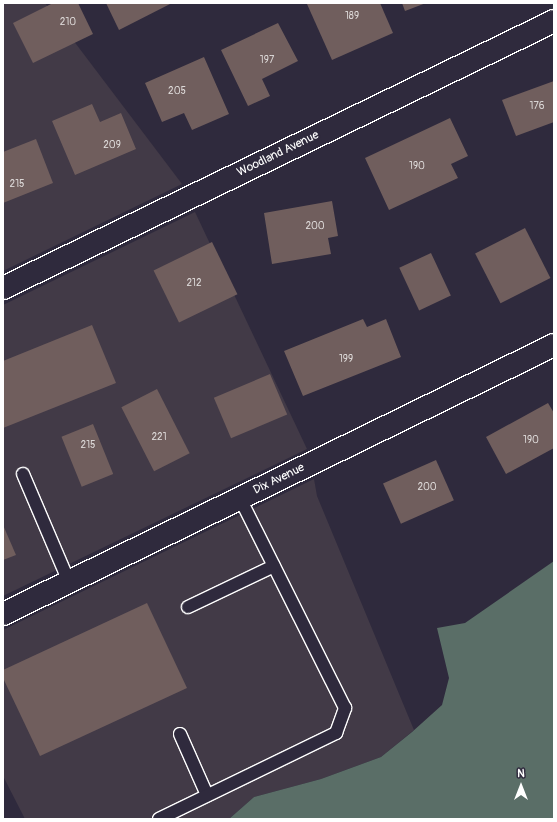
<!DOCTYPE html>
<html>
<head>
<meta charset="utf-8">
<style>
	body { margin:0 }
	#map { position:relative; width:557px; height:822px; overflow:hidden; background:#2f2a3d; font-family:Pangolin,sans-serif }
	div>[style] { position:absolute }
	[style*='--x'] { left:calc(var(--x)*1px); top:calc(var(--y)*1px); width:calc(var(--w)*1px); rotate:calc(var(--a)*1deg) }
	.built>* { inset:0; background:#423a47 }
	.green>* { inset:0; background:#5a6e67 }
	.building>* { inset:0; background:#705e5d; transform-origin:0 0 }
	.roads { filter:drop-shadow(1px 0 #fff) drop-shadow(-1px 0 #fff) drop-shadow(0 1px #fff) drop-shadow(0 -1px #fff) }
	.service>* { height:12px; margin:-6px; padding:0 6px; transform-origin:6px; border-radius:6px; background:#2f2a3d }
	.minor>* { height:22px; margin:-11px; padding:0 11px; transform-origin:11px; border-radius:11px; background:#2f2a3d }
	span { translate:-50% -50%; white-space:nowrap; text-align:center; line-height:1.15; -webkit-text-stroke:4px #2f2a3d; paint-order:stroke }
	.number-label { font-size:10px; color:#dbd7d6 }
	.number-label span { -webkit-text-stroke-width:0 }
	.street-label { font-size:12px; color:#fff }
	.frame { position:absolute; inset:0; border:4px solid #fff; pointer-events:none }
	.north { position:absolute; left:501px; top:766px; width:40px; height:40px; -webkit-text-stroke:3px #2f2a3d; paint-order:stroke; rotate:0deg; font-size:11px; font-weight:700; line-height:16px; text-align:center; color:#fff }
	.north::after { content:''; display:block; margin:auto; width:14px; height:18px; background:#fff; clip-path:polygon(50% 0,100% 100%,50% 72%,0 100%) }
</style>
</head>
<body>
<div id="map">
	<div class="built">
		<div style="clip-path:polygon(3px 3px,45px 3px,182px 184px,3px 271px)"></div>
		<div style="clip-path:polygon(195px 212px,307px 449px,3px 596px,3px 305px)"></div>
		<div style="clip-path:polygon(314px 479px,317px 496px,414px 730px,381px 757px,321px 779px,254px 797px,229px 819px,25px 819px,3px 776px,3px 630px)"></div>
	</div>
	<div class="green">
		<div style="clip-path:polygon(554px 561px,554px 819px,229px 819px,254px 797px,321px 779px,381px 757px,412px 732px,442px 705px,449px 678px,437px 628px,465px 623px)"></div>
	</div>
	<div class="building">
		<div style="clip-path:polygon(53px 3px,78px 3px,93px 34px,33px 63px,13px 23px)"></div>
		<div style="clip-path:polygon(106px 3px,172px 3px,119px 30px)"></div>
		<div style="clip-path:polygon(380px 3px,393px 33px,332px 60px,307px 4px)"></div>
		<div style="clip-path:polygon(402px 3px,426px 3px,405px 11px)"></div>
		<div style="clip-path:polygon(278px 23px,298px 61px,262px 79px,270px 96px,248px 106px,221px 50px)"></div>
		<div style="clip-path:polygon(204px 57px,229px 114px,192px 130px,184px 113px,162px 122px,145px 83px)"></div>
		<div style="clip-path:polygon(554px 81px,554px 122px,516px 136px,502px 100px)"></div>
		<div style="clip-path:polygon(92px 104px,100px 122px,121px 113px,136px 149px,75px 175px,52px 121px)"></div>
		<div style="clip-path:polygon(450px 118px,468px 156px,451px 164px,458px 178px,389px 210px,365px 158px)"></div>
		<div style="clip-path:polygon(36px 139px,53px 183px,3px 203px,3px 152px)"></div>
		<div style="clip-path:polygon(332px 201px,338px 236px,328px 238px,331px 254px,272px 264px,264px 213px)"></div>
		<div style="left:525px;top:228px;width:56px;height:56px;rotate:63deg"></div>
		<div style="left:212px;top:242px;width:58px;height:65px;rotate:64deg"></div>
		<div style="left:431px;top:253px;width:47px;height:35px;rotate:65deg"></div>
		<div style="clip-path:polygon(363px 319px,367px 327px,386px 319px,401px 357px,303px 396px,284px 351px)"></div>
		<div style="clip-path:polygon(92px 325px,116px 383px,3px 428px,3px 361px)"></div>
		<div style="left:270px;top:374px;width:44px;height:61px;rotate:67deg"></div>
		<div style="left:157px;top:389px;width:72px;height:40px;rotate:63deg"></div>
		<div style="clip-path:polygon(548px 403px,554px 413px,554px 448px,506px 474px,486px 437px)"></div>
		<div style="left:93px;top:424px;width:54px;height:34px;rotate:68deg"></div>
		<div style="left:436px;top:460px;width:44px;height:58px;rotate:66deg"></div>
		<div style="clip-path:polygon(3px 525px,16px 555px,3px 560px)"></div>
		<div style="clip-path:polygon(147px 603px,187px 688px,40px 756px,3px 678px,3px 670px)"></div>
	</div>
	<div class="roads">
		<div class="service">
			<div style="--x:23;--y:474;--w:117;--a:66.9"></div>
			<div style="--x:188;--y:607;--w:95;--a:-25.5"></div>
			<div style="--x:180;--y:734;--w:67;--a:66.1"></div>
			<div style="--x:159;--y:819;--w:197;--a:-25.9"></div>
			<div style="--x:336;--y:733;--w:27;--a:-70"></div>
			<div style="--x:345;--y:708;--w:235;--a:-116.6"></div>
		</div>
		<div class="minor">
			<div style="--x:3;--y:288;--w:612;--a:-25.85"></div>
			<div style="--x:3;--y:614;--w:613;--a:-26.02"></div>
		</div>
	</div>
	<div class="number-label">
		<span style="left:352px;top:17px">189</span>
		<span style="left:68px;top:23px">210</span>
		<span style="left:267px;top:61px">197</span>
		<span style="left:177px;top:92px">205</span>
		<span style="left:537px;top:107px">176</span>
		<span style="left:112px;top:146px">209</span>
		<span style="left:417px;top:167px">190</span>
		<span style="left:17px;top:185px">215</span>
		<span style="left:315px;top:227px">200</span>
		<span style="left:194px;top:284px">212</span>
		<span style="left:346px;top:360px">199</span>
		<span style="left:159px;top:438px">221</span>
		<span style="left:531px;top:441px">190</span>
		<span style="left:88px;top:446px">215</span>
		<span style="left:427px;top:488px">200</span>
	</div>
	<div class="street-label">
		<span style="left:278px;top:154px;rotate:-26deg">Woodland Avenue</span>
		<span style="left:279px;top:479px;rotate:-26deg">Dix Avenue</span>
	</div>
	<div class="frame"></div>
	<div class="north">N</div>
</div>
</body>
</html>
